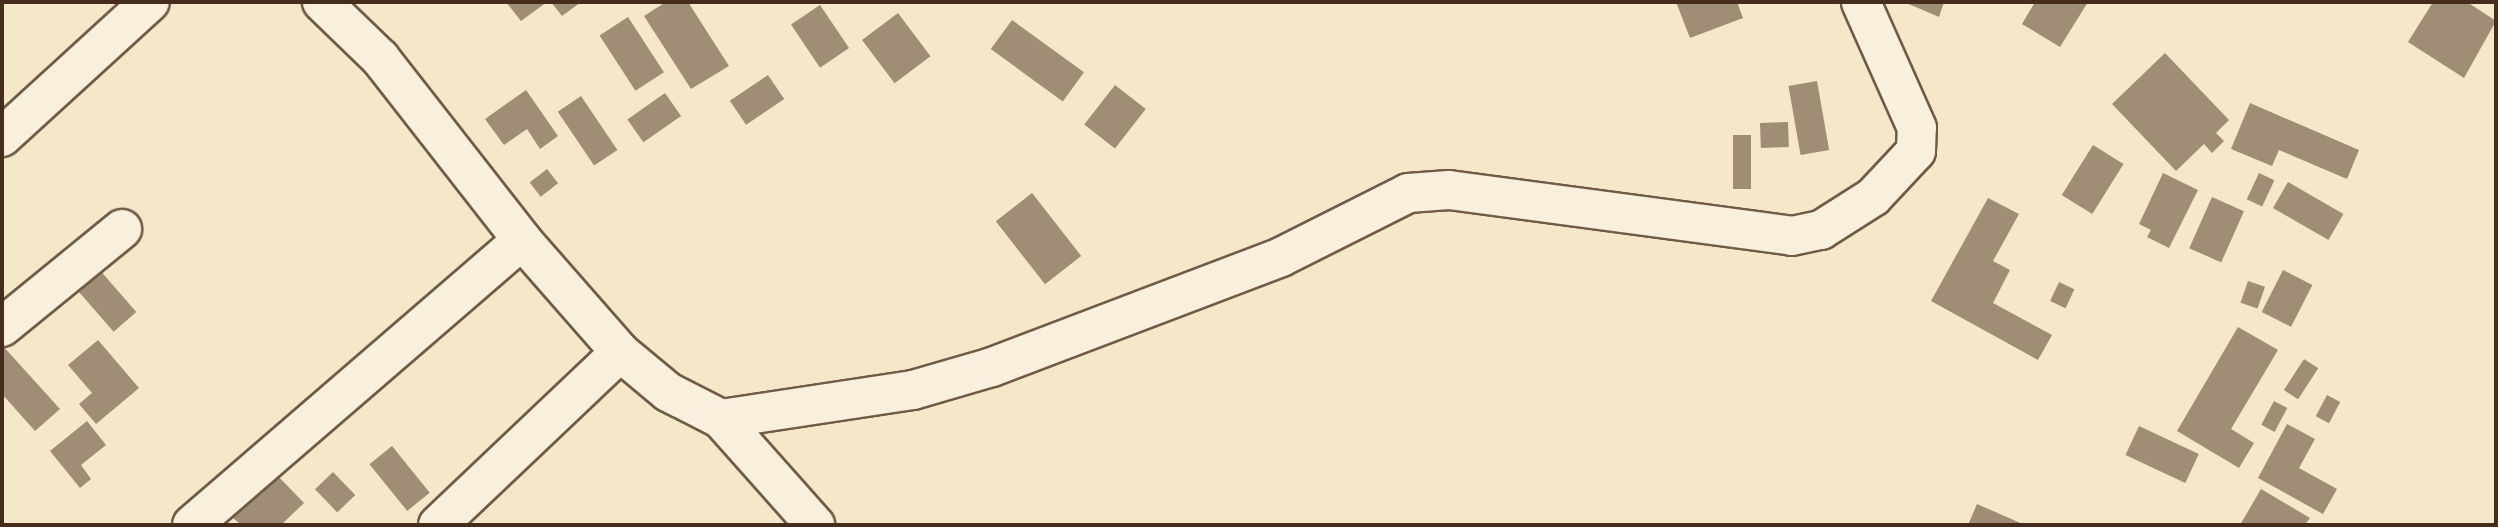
<!DOCTYPE html>
<html>
<head>
<meta charset="utf-8">
<style>
	body { margin:0 }
	#map { position:relative; width:2498px; height:527px; overflow:hidden; background:#f4e7ca; font-family:"IM FELL Double Pica",serif }
	div>[style] { position:absolute }
	[style*='--x'] { left:calc(var(--x)*1px); top:calc(var(--y)*1px); width:calc(var(--w)*1px); rotate:calc(var(--a)*1deg) }
	.building>* { inset:0; background:#a08d76; transform-origin:0 0 }
	.roads { filter:drop-shadow(2px 0 #715b47) drop-shadow(-2px 0 #715b47) drop-shadow(0 2px #715b47) drop-shadow(0 -2px #715b47) }
	.minor>* { height:38px; margin:-19px; padding:0 19px; transform-origin:19px; border-radius:19px; background:#f8efdd }
	span { translate:-50% -50%; white-space:nowrap; text-align:center; line-height:1.15; -webkit-text-stroke:6px #f8efdd; paint-order:stroke }
	.frame { position:absolute; inset:0; border:4px solid #452c1b; pointer-events:none }
</style>
</head>
<body>
<div id="map">
	<div class="building">
		<div style="clip-path:polygon(506px 2px,547px 2px,521px 21px)"></div>
		<div style="clip-path:polygon(551px 2px,581px 2px,562px 16px)"></div>
		<div style="clip-path:polygon(666px 2px,688px 2px,729px 66px,691px 89px,644px 16px)"></div>
		<div style="clip-path:polygon(1676px 2px,1737px 2px,1743px 18px,1690px 38px)"></div>
		<div style="clip-path:polygon(1904px 2px,1944px 2px,1939px 17px)"></div>
		<div style="clip-path:polygon(2035px 2px,2088px 2px,2060px 47px,2022px 24px)"></div>
		<div style="clip-path:polygon(2433px 2px,2467px 2px,2496px 21px,2464px 78px,2408px 42px)"></div>
		<div style="left:820px;top:5px;width:52px;height:35px;rotate:56deg"></div>
		<div style="left:898px;top:13px;width:54px;height:45px;rotate:53deg"></div>
		<div style="left:628px;top:17px;width:66px;height:34px;rotate:57deg"></div>
		<div style="left:1012px;top:20px;width:89px;height:36px;rotate:36deg"></div>
		<div style="clip-path:polygon(2165px 53px,2229px 120px,2216px 133px,2224px 141px,2212px 153px,2204px 144px,2176px 171px,2112px 104px)"></div>
		<div style="left:768px;top:75px;width:29px;height:46px;rotate:56deg"></div>
		<div style="left:1817px;top:81px;width:70px;height:29px;rotate:80deg"></div>
		<div style="left:1115px;top:85px;width:39px;height:50px;rotate:38deg"></div>
		<div style="clip-path:polygon(526px 90px,558px 136px,540px 149px,527px 129px,504px 145px,485px 119px)"></div>
		<div style="left:665px;top:93px;width:28px;height:46px;rotate:55deg"></div>
		<div style="left:581px;top:96px;width:65px;height:28px;rotate:56deg"></div>
		<div style="clip-path:polygon(2250px 103px,2359px 150px,2347px 179px,2279px 150px,2272px 166px,2231px 149px)"></div>
		<div style="left:1788px;top:122px;width:25px;height:28px;rotate:88deg"></div>
		<div style="left:1733px;top:135px;width:18px;height:54px"></div>
		<div style="left:2093px;top:145px;width:36px;height:59px;rotate:32deg"></div>
		<div style="left:547px;top:169px;width:18px;height:22px;rotate:52deg"></div>
		<div style="clip-path:polygon(2163px 173px,2198px 190px,2169px 248px,2147px 237px,2151px 230px,2139px 224px)"></div>
		<div style="left:2259px;top:173px;width:17px;height:29px;rotate:25deg"></div>
		<div style="left:2288px;top:182px;width:64px;height:30px;rotate:30deg"></div>
		<div style="left:1032px;top:193px;width:80px;height:46px;rotate:52deg"></div>
		<div style="left:2212px;top:197px;width:35px;height:56px;rotate:24deg"></div>
		<div style="clip-path:polygon(1988px 198px,2019px 214px,1993px 261px,2010px 270px,1993px 303px,2052px 335px,2038px 360px,1931px 301px)"></div>
		<div style="left:91px;top:260px;width:69px;height:30px;rotate:49deg"></div>
		<div style="left:2283px;top:270px;width:33px;height:47px;rotate:27deg"></div>
		<div style="left:2248px;top:281px;width:18px;height:23px;rotate:19deg"></div>
		<div style="left:2059px;top:282px;width:17px;height:21px;rotate:25deg"></div>
		<div style="clip-path:polygon(2238px 327px,2278px 350px,2231px 429px,2254px 443px,2239px 468px,2177px 431px)"></div>
		<div style="clip-path:polygon(98px 340px,139px 388px,96px 424px,79px 404px,92px 393px,68px 365px)"></div>
		<div style="clip-path:polygon(2px 345px,60px 409px,35px 431px,2px 394px)"></div>
		<div style="left:2304px;top:359px;width:17px;height:37px;rotate:33deg"></div>
		<div style="left:2327px;top:395px;width:15px;height:24px;rotate:28deg"></div>
		<div style="left:2274px;top:401px;width:15px;height:27px;rotate:28deg"></div>
		<div style="clip-path:polygon(87px 421px,106px 445px,81px 465px,91px 479px,80px 488px,50px 451px)"></div>
		<div style="clip-path:polygon(2287px 424px,2315px 439px,2299px 468px,2337px 489px,2323px 514px,2258px 478px)"></div>
		<div style="left:2139px;top:426px;width:66px;height:32px;rotate:25deg"></div>
		<div style="left:392px;top:446px;width:60px;height:29px;rotate:51deg"></div>
		<div style="left:333px;top:472px;width:32px;height:25px;rotate:46deg"></div>
		<div style="clip-path:polygon(276px 474px,304px 503px,281px 525px,241px 525px,232px 517px)"></div>
		<div style="clip-path:polygon(2261px 489px,2310px 518px,2305px 525px,2240px 525px)"></div>
		<div style="clip-path:polygon(1977px 504px,2025px 525px,1968px 525px)"></div>
	</div>
	<div class="roads">
		<div class="minor">
			<div style="--x:322;--y:2;--w:81;--a:44"></div>
			<div style="--x:380;--y:58;--w:231;--a:52"></div>
			<div style="--x:522;--y:240;--w:149;--a:48.8"></div>
			<div style="--x:620;--y:352;--w:62;--a:39.8"></div>
			<div style="--x:668;--y:392;--w:59;--a:27"></div>
			<div style="--x:721;--y:419;--w:194;--a:-8.6"></div>
			<div style="--x:913;--y:390;--w:82;--a:-16.2"></div>
			<div style="--x:992;--y:367;--w:309;--a:-20.8"></div>
			<div style="--x:1281;--y:257;--w:142;--a:-26.7"></div>
			<div style="--x:1408;--y:193;--w:41;--a:-4.2"></div>
			<div style="--x:1449;--y:190;--w:346;--a:7.6"></div>
			<div style="--x:1792;--y:236;--w:30;--a:-12"></div>
			<div style="--x:1821;--y:230;--w:62;--a:-32.4"></div>
			<div style="--x:1873;--y:197;--w:63;--a:-46.9"></div>
			<div style="--x:1916;--y:151;--w:23;--a:-88"></div>
			<div style="--x:1917;--y:128;--w:138;--a:-114"></div>
			<div style="--x:2;--y:137;--w:200;--a:-42.4"></div>
			<div style="--x:2;--y:327;--w:155;--a:-39.2"></div>
			<div style="--x:721;--y:419;--w:142;--a:48.4"></div>
			<div style="--x:192;--y:525;--w:436;--a:-40.8"></div>
			<div style="--x:438;--y:525;--w:251;--a:-43.5"></div>
		</div>
	</div>
	<div class="frame"></div>
</div>
</body>
</html>
